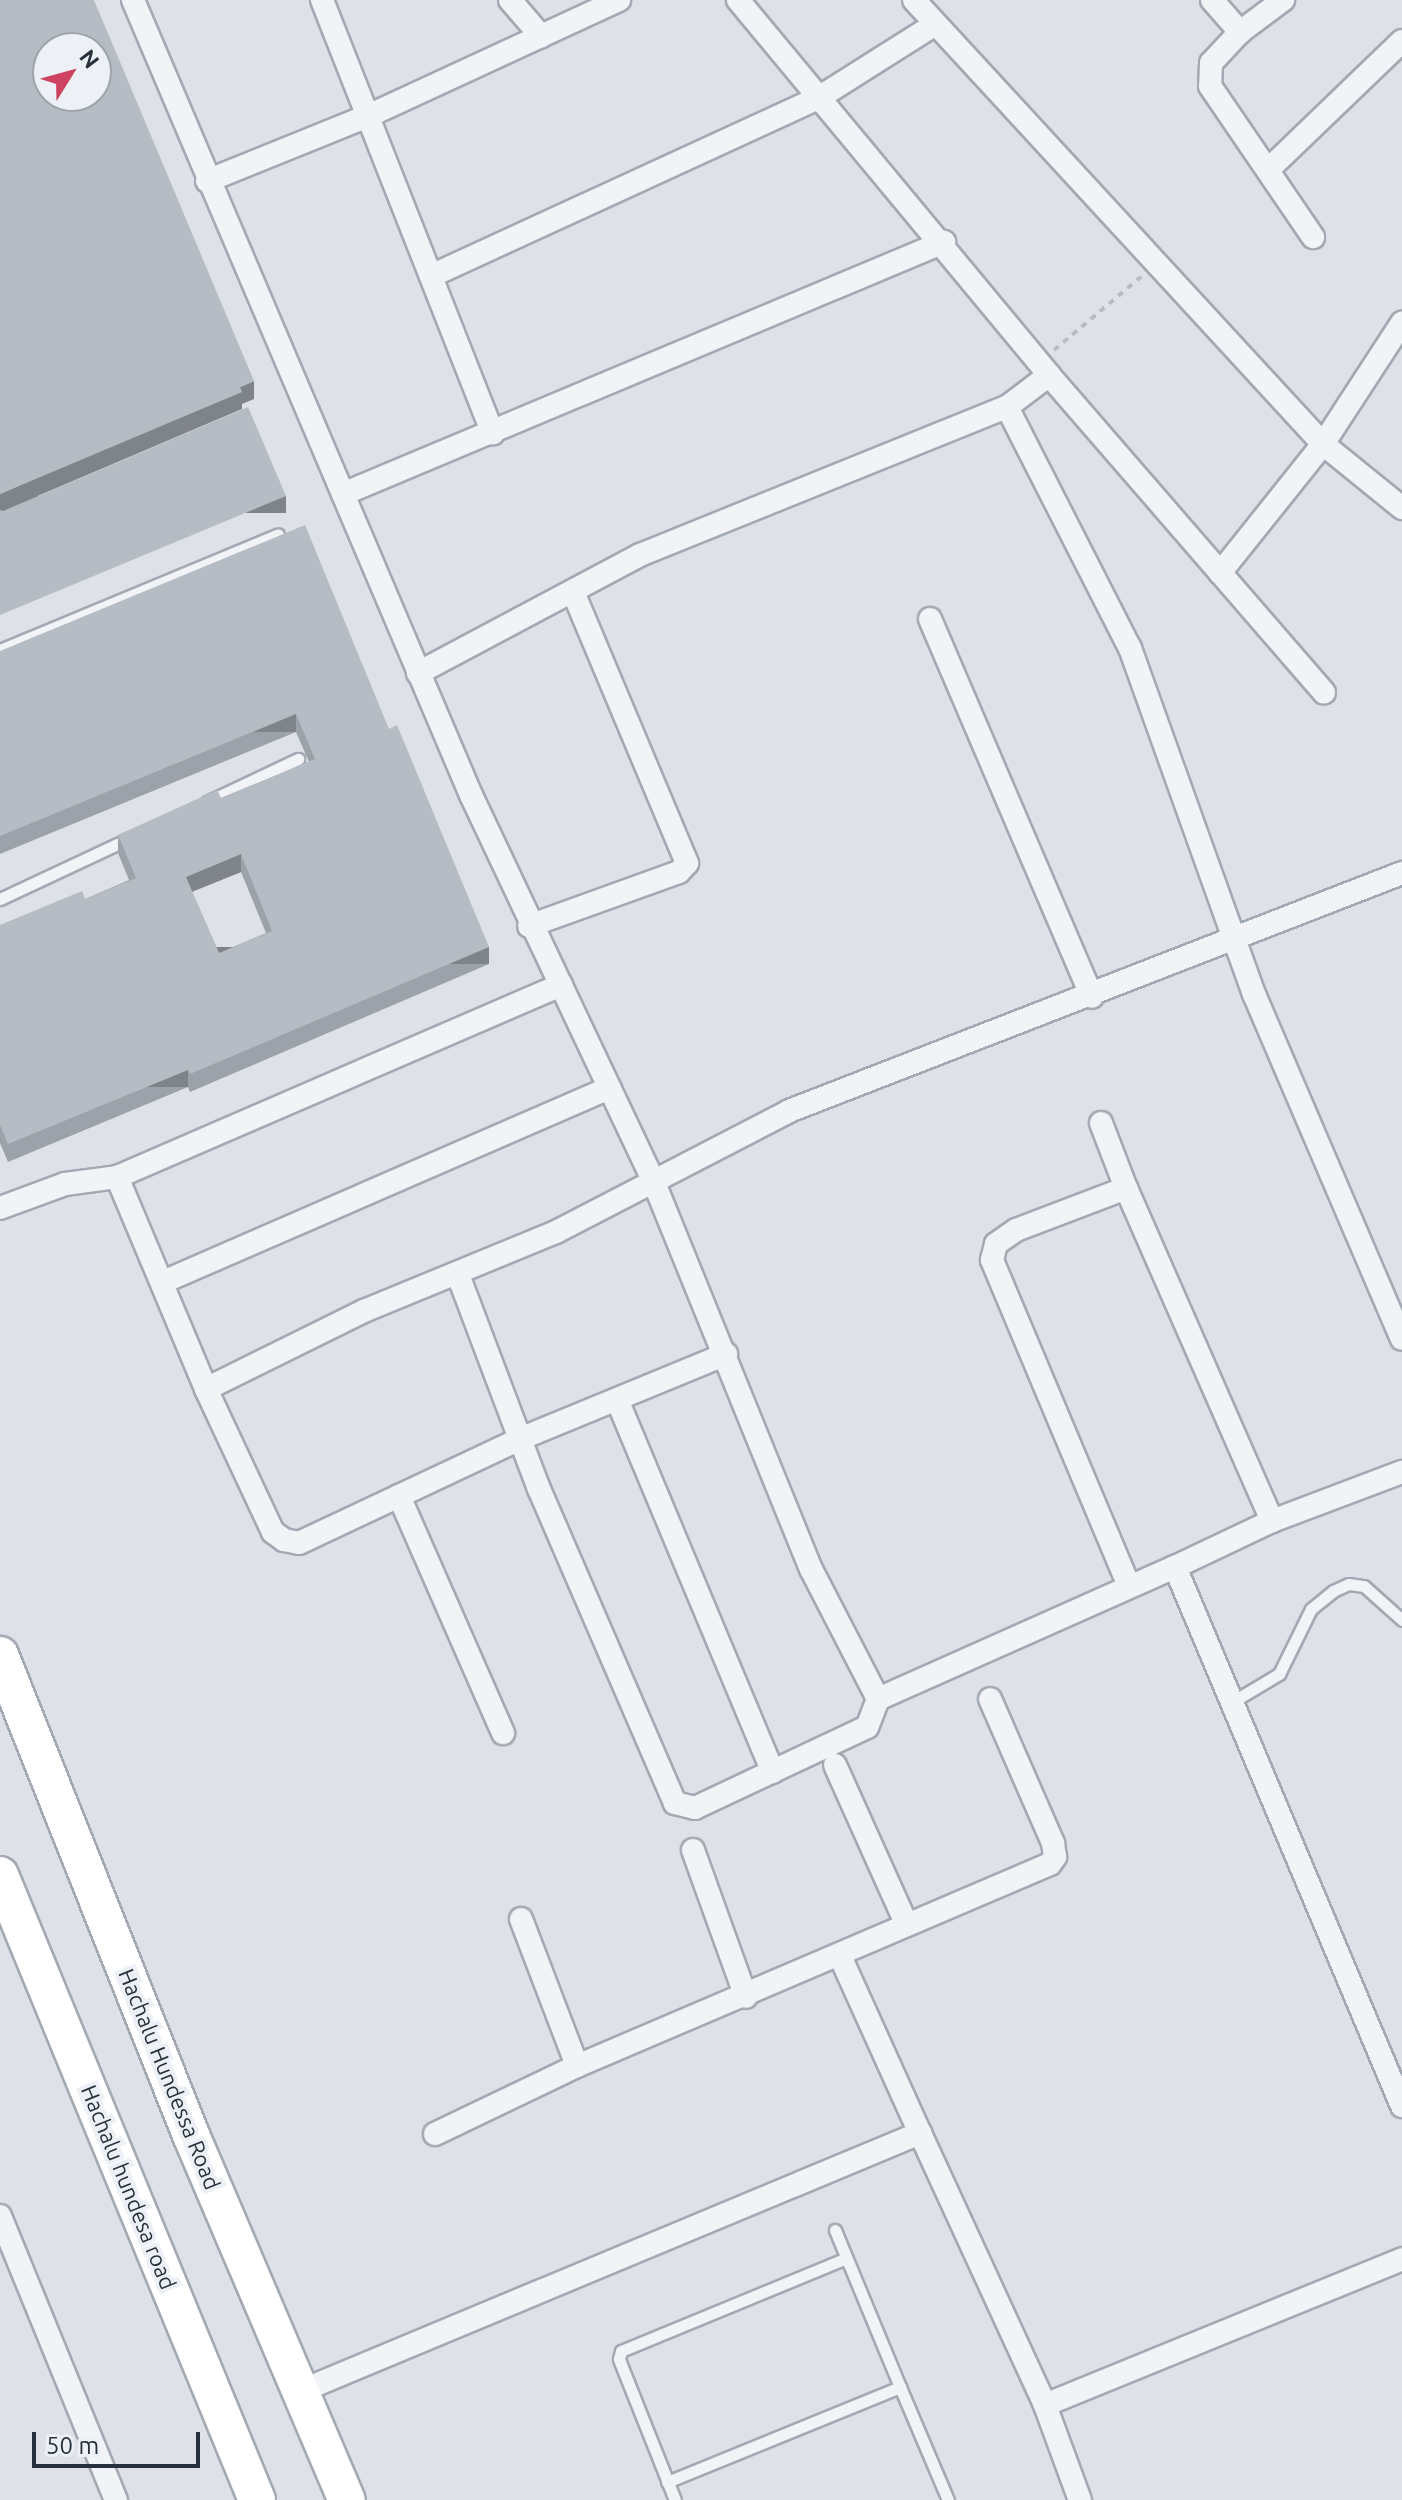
<!DOCTYPE html>
<html>
<head>
<meta charset="utf-8">
<style>
	body { margin:0 }
	#map { position:relative; width:1402px; height:2500px; overflow:hidden; background:#dee2e8; font-family:Ubuntu,sans-serif }
	div>[style] { position:absolute }
	[style*='--x'] { left:calc(var(--x)*1px); top:calc(var(--y)*1px); width:calc(var(--w)*1px); rotate:calc(var(--a)*1deg) }
	.path>* { height:4px; margin-top:-2px; transform-origin:0; background:repeating-linear-gradient(90deg,#b8bdc2 0 6px,transparent 0 12px) }
	.roads { filter:drop-shadow(2px 0 #a3a9b2) drop-shadow(-2px 0 #a3a9b2) drop-shadow(0 2px #a3a9b2) drop-shadow(0 -2px #a3a9b2) }
	.service>* { height:11px; margin:-5.5px; padding:0 5.5px; transform-origin:5.5px; border-radius:5.5px; background:#f1f3f6 }
	.minor>* { height:22px; margin:-11px; padding:0 11px; transform-origin:11px; border-radius:11px; background:#f1f3f6 }
	.primary>* { height:36px; margin:-18px; padding:0 18px; transform-origin:18px; border-radius:18px; background:#fff }
	.wall>* { inset:0; background:#9ca2a9 }
	.shaded-wall>* { inset:0; background:#7f8489; transform-origin:0 0 }
	.building>* { inset:0; background:#b5bcc4 }
	span { translate:-50% -50%; white-space:nowrap; text-align:center; line-height:1.15; -webkit-text-stroke:8px #edf1f5; paint-order:stroke }
	.street-label { font-size:22px; color:#27313e }
	.north { position:absolute; left:32px; top:32px; width:80px; height:80px; box-sizing:border-box; background:#edf1f5; border:2px solid #9ea4ac; border-radius:50%; rotate:53deg; font-size:22px; font-weight:700; line-height:32px; text-align:center; color:#27313e }
	.north::after { content:''; display:block; margin:auto; width:28px; height:36px; background:#cd4260; clip-path:polygon(50% 0,100% 100%,50% 72%,0 100%) }
	.scale { position:absolute; left:32px; top:2432px; width:168px; height:36px; box-sizing:border-box; border:4px solid #27313e; border-top:0; padding-left:10px; font-size:24px; line-height:28px; white-space:nowrap; color:#27313e; -webkit-text-stroke:6px #edf1f5; paint-order:stroke }
</style>
</head>
<body>
<div id="map">
	<div class="path">
		<div style="--x:1054;--y:350;--w:115;--a:-40.1"></div>
	</div>
	<div class="roads">
		<div class="service">
			<div style="--x:0;--y:650;--w:301;--a:-22.6"></div>
			<div style="--x:207;--y:802;--w:101;--a:-25.3"></div>
			<div style="--x:0;--y:899;--w:144;--a:-25.1"></div>
			<div style="--x:1232;--y:1702;--w:55;--a:-30.8"></div>
			<div style="--x:1279;--y:1674;--w:72;--a:-63.8"></div>
			<div style="--x:1311;--y:1609;--w:28;--a:-39"></div>
			<div style="--x:1333;--y:1591;--w:17;--a:-24"></div>
			<div style="--x:1349;--y:1584;--w:15;--a:8"></div>
			<div style="--x:1364;--y:1586;--w:51;--a:41.8"></div>
			<div style="--x:835;--y:2230;--w:170;--a:67.5"></div>
			<div style="--x:667;--y:2482;--w:252;--a:-22.2"></div>
			<div style="--x:900;--y:2387;--w:123;--a:67"></div>
			<div style="--x:675;--y:2500;--w:152;--a:-111.7"></div>
			<div style="--x:619;--y:2359;--w:8;--a:-76"></div>
			<div style="--x:621;--y:2351;--w:244;--a:-22.4"></div>
		</div>
		<div class="minor">
			<div style="--x:133;--y:0;--w:864;--a:66.97"></div>
			<div style="--x:471;--y:795;--w:431;--a:64.7"></div>
			<div style="--x:655;--y:1185;--w:414;--a:67.9"></div>
			<div style="--x:811;--y:1569;--w:146;--a:62.7"></div>
			<div style="--x:878;--y:1699;--w:30;--a:111"></div>
			<div style="--x:867;--y:1727;--w:190;--a:154.8"></div>
			<div style="--x:695;--y:1808;--w:21;--a:-166"></div>
			<div style="--x:675;--y:1803;--w:342;--a:-113.4"></div>
			<div style="--x:539;--y:1489;--w:229;--a:-110.7"></div>
			<div style="--x:322;--y:0;--w:466;--a:68.5"></div>
			<div style="--x:510;--y:0;--w:48;--a:49.3"></div>
			<div style="--x:738;--y:0;--w:487;--a:50.3"></div>
			<div style="--x:1049;--y:375;--w:420;--a:49.1"></div>
			<div style="--x:914;--y:0;--w:604;--a:47.35"></div>
			<div style="--x:1323;--y:444;--w:102;--a:39"></div>
			<div style="--x:1212;--y:0;--w:43;--a:48.8"></div>
			<div style="--x:1240;--y:32;--w:54;--a:-36.7"></div>
			<div style="--x:1240;--y:32;--w:42;--a:133.1"></div>
			<div style="--x:1211;--y:63;--w:23;--a:92"></div>
			<div style="--x:1210;--y:86;--w:183;--a:55.7"></div>
			<div style="--x:1270;--y:168;--w:183;--a:-43.9"></div>
			<div style="--x:207;--y:181;--w:174;--a:-22"></div>
			<div style="--x:368;--y:116;--w:277;--a:-24.8"></div>
			<div style="--x:431;--y:276;--w:428;--a:-24.7"></div>
			<div style="--x:820;--y:97;--w:135;--a:-32.3"></div>
			<div style="--x:1007;--y:407;--w:53;--a:-37.3"></div>
			<div style="--x:343;--y:494;--w:652;--a:-22.75"></div>
			<div style="--x:1220;--y:573;--w:165;--a:-51.4"></div>
			<div style="--x:1323;--y:444;--w:145;--a:-56.9"></div>
			<div style="--x:930;--y:619;--w:411;--a:66.8"></div>
			<div style="--x:418;--y:673;--w:251;--a:-28"></div>
			<div style="--x:640;--y:555;--w:396;--a:-22"></div>
			<div style="--x:1007;--y:407;--w:271;--a:63"></div>
			<div style="--x:1130;--y:648;--w:368;--a:70.3"></div>
			<div style="--x:1254;--y:994;--w:375;--a:66.8"></div>
			<div style="--x:529;--y:926;--w:159;--a:-19.8"></div>
			<div style="--x:679;--y:872;--w:12;--a:-48"></div>
			<div style="--x:687;--y:863;--w:292;--a:-112.8"></div>
			<div style="--x:1101;--y:1123;--w:70;--a:69"></div>
			<div style="--x:117;--y:1177;--w:230;--a:67.2"></div>
			<div style="--x:206;--y:1389;--w:158;--a:64.9"></div>
			<div style="--x:273;--y:1532;--w:14;--a:36"></div>
			<div style="--x:284;--y:1540;--w:15;--a:11"></div>
			<div style="--x:299;--y:1543;--w:244;--a:-25.2"></div>
			<div style="--x:520;--y:1439;--w:223;--a:-22.4"></div>
			<div style="--x:0;--y:1208;--w:69;--a:-20.3"></div>
			<div style="--x:65;--y:1184;--w:52;--a:-7.7"></div>
			<div style="--x:117;--y:1177;--w:484;--a:-23.4"></div>
			<div style="--x:163;--y:1282;--w:487;--a:-23.5"></div>
			<div style="--x:206;--y:1389;--w:176;--a:-26.3"></div>
			<div style="--x:364;--y:1311;--w:208;--a:-22.4"></div>
			<div style="--x:556;--y:1232;--w:263;--a:-27.4"></div>
			<div style="--x:789;--y:1111;--w:658;--a:-21.22"></div>
			<div style="--x:618;--y:1402;--w:401;--a:67.3"></div>
			<div style="--x:399;--y:1496;--w:259;--a:66.3"></div>
			<div style="--x:1175;--y:1567;--w:107;--a:-25.4"></div>
			<div style="--x:1272;--y:1521;--w:139;--a:-20.7"></div>
			<div style="--x:1129;--y:1586;--w:354;--a:-112.8"></div>
			<div style="--x:992;--y:1260;--w:16;--a:-76"></div>
			<div style="--x:996;--y:1244;--w:24;--a:-35"></div>
			<div style="--x:1016;--y:1230;--w:118;--a:-20.9"></div>
			<div style="--x:1126;--y:1188;--w:364;--a:66.3"></div>
			<div style="--x:878;--y:1699;--w:325;--a:-24"></div>
			<div style="--x:1175;--y:1567;--w:585;--a:67.16"></div>
			<div style="--x:835;--y:1765;--w:175;--a:65.8"></div>
			<div style="--x:693;--y:1850;--w:156;--a:70.2"></div>
			<div style="--x:521;--y:1919;--w:157;--a:69.1"></div>
			<div style="--x:840;--y:1956;--w:194;--a:65.7"></div>
			<div style="--x:435;--y:2134;--w:157;--a:-25.6"></div>
			<div style="--x:577;--y:2066;--w:514;--a:-23.13"></div>
			<div style="--x:1050;--y:1864;--w:9;--a:-54"></div>
			<div style="--x:1055;--y:1857;--w:14;--a:-98"></div>
			<div style="--x:1053;--y:1843;--w:157;--a:-113.6"></div>
			<div style="--x:0;--y:2216;--w:307;--a:67.8"></div>
			<div style="--x:301;--y:2391;--w:671;--a:-22.63"></div>
			<div style="--x:920;--y:2133;--w:299;--a:65.3"></div>
			<div style="--x:1045;--y:2405;--w:101;--a:69.8"></div>
			<div style="--x:1045;--y:2405;--w:386;--a:-22.2"></div>
		</div>
		<div class="primary">
			<div style="--x:0;--y:1655;--w:517;--a:68.3"></div>
			<div style="--x:191;--y:2135;--w:397;--a:66.9"></div>
			<div style="--x:0;--y:1875;--w:676;--a:67.65"></div>
		</div>
	</div>
	<div class="wall">
		<div style="clip-path:polygon(evenodd,0 651px,389px 729px,489px 964px,190px 1092px,188px 1087px,8px 1162px,0 1143px,0 925px,85px 899px,129px 880px,118px 853px,118px 835px,221px 798px,309px 762px,296px 732px,0 854px,0 651px,241px 872px,266px 933px,219px 953px,192px 892px,241px 872px)"></div>
	</div>
	<div class="shaded-wall">
		<div style="clip-path:polygon(254px 381px,254px 399px,242px 404px,242px 409px,0 512px,0 494px)"></div>
		<div style="left:286px;top:496px;width:17px;height:310px;rotate:90deg"></div>
		<div style="left:296px;top:714px;width:18px;height:320px;rotate:90deg"></div>
		<div style="clip-path:polygon(241px 854px,241px 872px,186px 894px,186px 877px)"></div>
		<div style="left:489px;top:947px;width:17px;height:325px;rotate:90deg"></div>
		<div style="left:188px;top:1070px;width:17px;height:195px;rotate:90deg"></div>
	</div>
	<div class="building">
		<div style="clip-path:polygon(evenodd,0 0,94px 0,254px 381px,240px 387px,242px 392px,0 494px,0 0,48px 48px,96px 48px,96px 96px,48px 96px,48px 48px)"></div>
		<div style="clip-path:polygon(248px 407px,286px 496px,0 615px,0 510px,3px 511px)"></div>
		<div style="clip-path:polygon(evenodd,305px 525px,389px 729px,397px 725px,489px 947px,190px 1074px,188px 1070px,8px 1144px,0 1125px,0 925px,82px 891px,85px 899px,136px 878px,118px 835px,217px 790px,221px 798px,315px 759px,296px 714px,0 836px,0 651px,305px 525px,241px 854px,272px 931px,219px 953px,186px 877px,241px 854px)"></div>
	</div>
	<div class="street-label">
		<span style="left:170px;top:2079px;rotate:68deg">Hachalu Hundessa Road</span>
		<span style="left:129px;top:2187px;rotate:68deg">Hachalu hundesa road</span>
	</div>
	<div class="north">N</div>
	<div class="scale">50 m</div>
</div>
</body>
</html>
